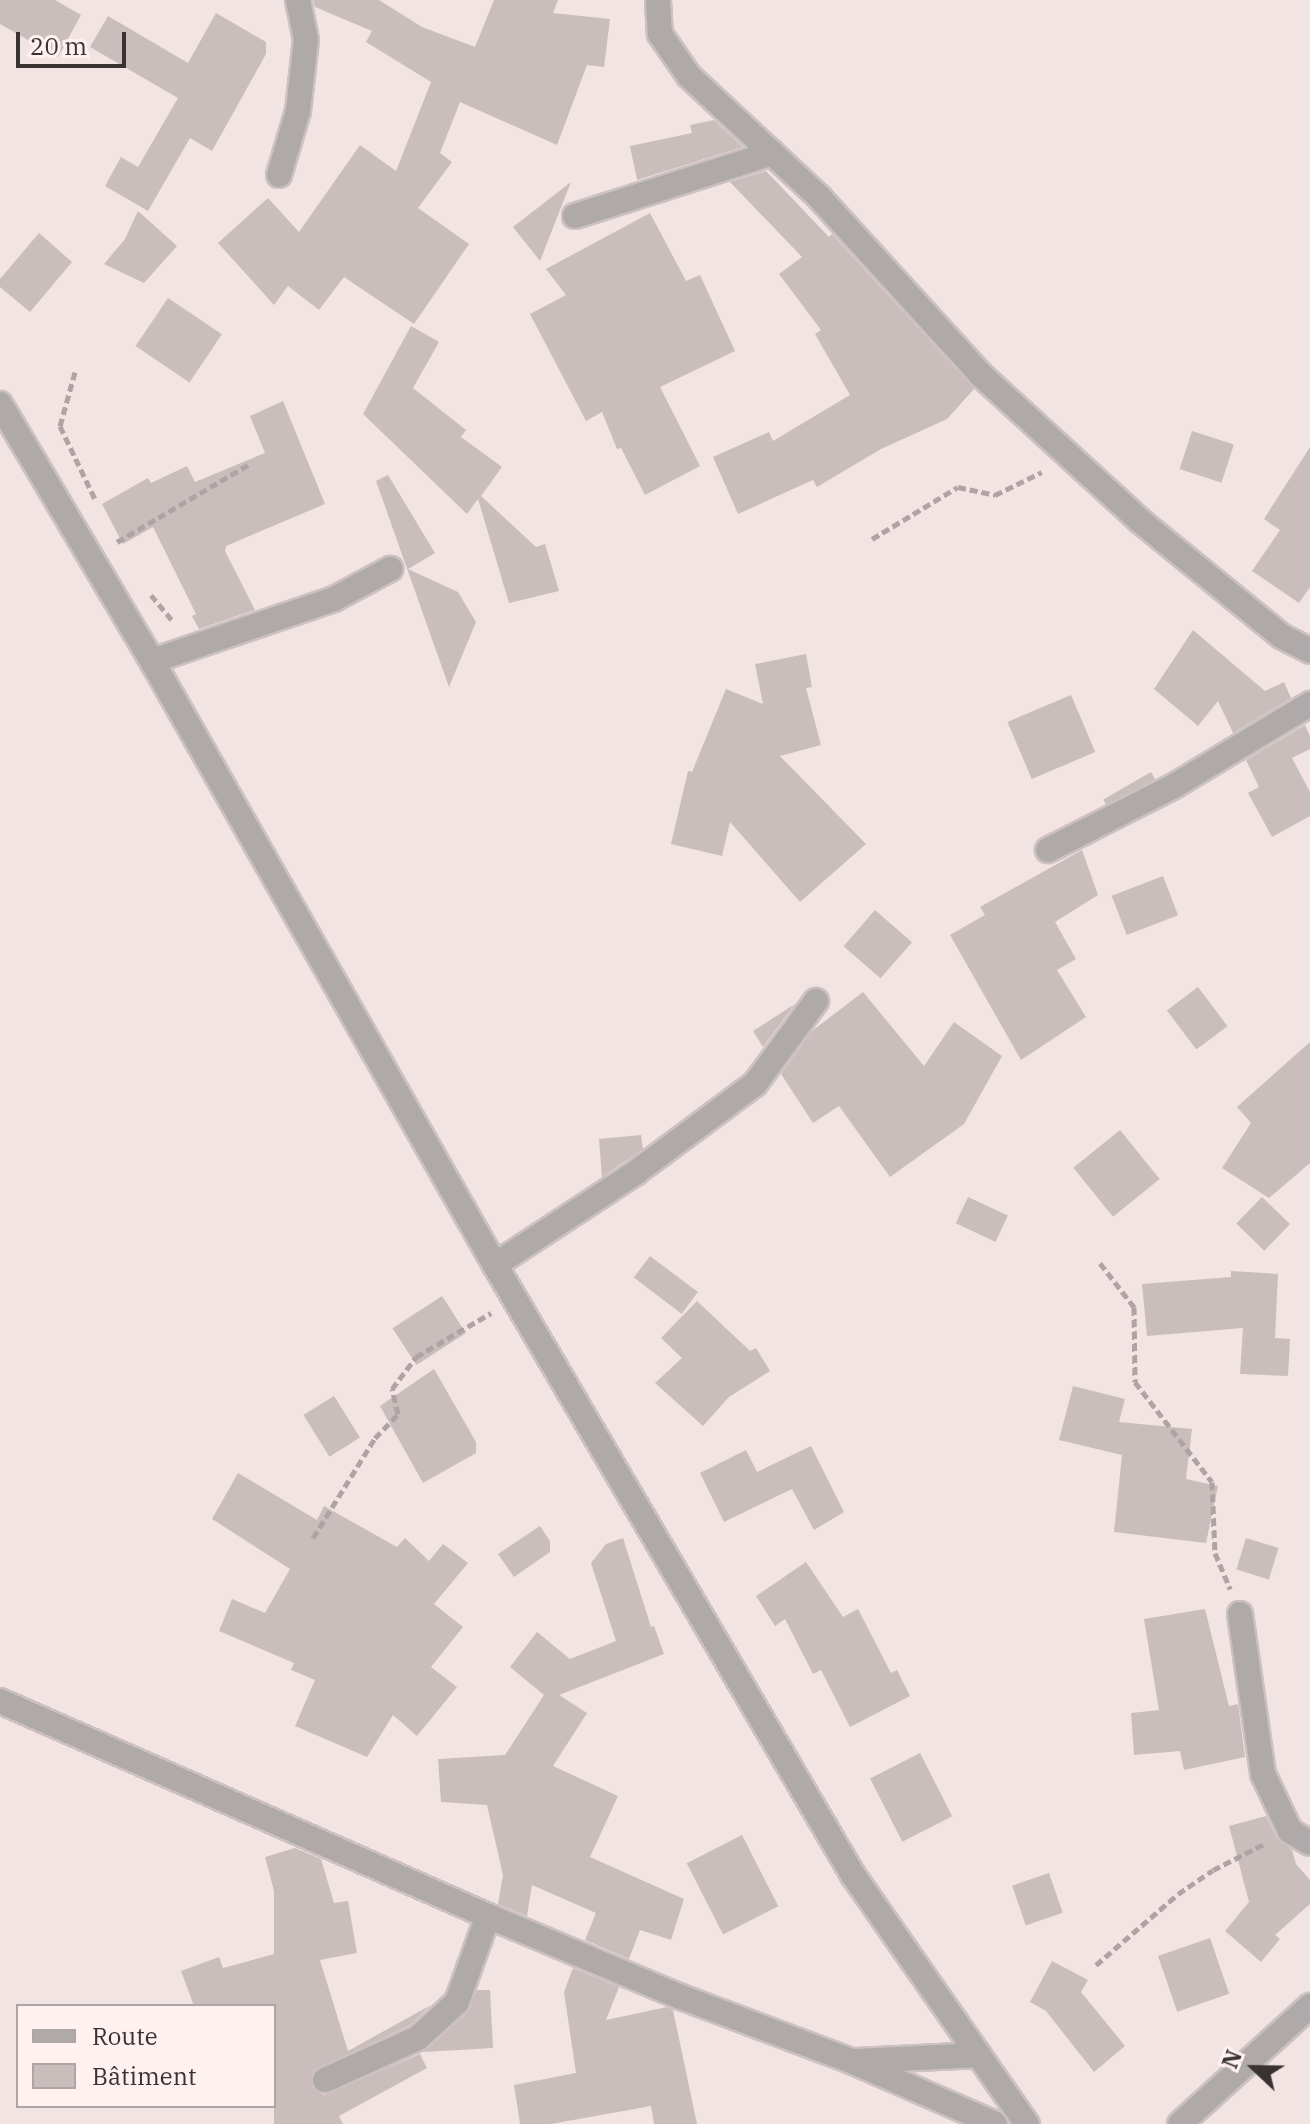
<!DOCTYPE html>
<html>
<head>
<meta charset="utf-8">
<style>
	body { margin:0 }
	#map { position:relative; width:1310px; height:2124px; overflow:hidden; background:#f1e4e3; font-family:"IBM Plex Serif",serif }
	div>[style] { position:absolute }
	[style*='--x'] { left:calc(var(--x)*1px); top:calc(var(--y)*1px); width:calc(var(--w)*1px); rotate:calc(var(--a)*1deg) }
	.building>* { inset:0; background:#cabebc; transform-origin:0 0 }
	.path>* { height:5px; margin-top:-2.5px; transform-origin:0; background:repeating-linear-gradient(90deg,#afa4a3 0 8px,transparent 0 12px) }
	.roads { filter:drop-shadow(2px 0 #ccc1c0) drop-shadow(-2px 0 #ccc1c0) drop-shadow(0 2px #ccc1c0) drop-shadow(0 -2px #ccc1c0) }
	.minor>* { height:24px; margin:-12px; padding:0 12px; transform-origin:12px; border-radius:12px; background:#afa9a9 }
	span { translate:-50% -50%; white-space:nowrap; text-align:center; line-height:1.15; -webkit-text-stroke:6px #fef1f0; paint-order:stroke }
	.legend { position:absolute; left:16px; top:2004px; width:260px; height:104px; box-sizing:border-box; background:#fef1f0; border:2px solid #afa5a4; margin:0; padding:10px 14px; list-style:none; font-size:24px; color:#383332 }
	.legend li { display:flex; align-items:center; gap:16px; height:40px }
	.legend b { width:40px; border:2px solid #afa5a4 }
	.north { position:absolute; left:1214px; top:2028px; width:80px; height:80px; -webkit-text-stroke:6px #fef1f0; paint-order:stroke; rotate:292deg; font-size:22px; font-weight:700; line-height:32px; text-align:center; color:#383332 }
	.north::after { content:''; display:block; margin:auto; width:28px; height:36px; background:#383332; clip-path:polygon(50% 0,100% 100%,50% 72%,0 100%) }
	.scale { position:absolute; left:16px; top:32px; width:110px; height:36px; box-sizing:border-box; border:4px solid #383332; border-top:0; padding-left:10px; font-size:24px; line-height:28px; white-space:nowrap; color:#383332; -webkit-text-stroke:6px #fef1f0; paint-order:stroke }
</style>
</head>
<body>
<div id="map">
	<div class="building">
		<div style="clip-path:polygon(0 0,55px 0,81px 15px,58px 57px,0 24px)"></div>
		<div style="clip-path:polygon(313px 0,379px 0,422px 27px,475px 47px,494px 0,558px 0,553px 13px,610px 19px,604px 67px,587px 65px,557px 145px,460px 102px,440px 153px,452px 162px,418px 208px,469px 244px,414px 324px,344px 277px,319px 310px,288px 286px,274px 305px,218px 243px,268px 198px,299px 232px,360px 145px,396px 171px,431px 82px,366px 42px,372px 31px,315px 7px)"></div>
		<div style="clip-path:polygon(216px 13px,266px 42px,266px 54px,212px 151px,190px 138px,148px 211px,105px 186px,121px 157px,138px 167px,178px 98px,90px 47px,108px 16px,188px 63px)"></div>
		<div style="clip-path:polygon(714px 120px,743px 147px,637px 180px,630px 146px,692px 133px,690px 125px)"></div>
		<div style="clip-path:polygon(766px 171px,829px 237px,832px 234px,974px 389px,947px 419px,881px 449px,817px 487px,813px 480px,738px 514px,713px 457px,769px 432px,773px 441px,850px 395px,815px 334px,821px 330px,779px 274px,802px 257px,730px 182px)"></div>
		<div style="clip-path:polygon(571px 182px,540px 261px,513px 227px)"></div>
		<div style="clip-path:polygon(138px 211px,177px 246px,144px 283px,104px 264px,125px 239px)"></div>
		<div style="clip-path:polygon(650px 213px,686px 281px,700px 275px,735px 351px,660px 387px,700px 466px,645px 495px,621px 448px,617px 449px,602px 412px,586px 421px,530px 314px,566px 295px,546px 269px)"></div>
		<div style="clip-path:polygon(39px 233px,72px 262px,30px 312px,0 287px,0 279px)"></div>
		<div style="left:168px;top:298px;width:65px;height:58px;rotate:34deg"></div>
		<div style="clip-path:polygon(411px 326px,439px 342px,413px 388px,466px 430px,461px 437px,502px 467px,481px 496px,536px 547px,545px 544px,559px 591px,509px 603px,478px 499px,467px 514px,363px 414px)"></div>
		<div style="clip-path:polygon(283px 401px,325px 504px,226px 546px,225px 551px,255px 610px,199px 629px,192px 616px,196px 614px,153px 527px,123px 544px,102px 504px,148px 478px,151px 483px,187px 466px,195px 482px,265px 453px,250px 416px)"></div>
		<div style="left:1192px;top:431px;width:44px;height:40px;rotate:18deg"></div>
		<div style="clip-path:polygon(1310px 447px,1310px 587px,1299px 603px,1252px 571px,1280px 530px,1264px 519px)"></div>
		<div style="clip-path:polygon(388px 475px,435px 553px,408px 569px,458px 592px,476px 622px,449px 687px,376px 481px)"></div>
		<div style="clip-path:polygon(1193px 630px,1265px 691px,1284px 682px,1291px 698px,1233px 733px,1218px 701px,1198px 726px,1154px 689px)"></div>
		<div style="clip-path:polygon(806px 654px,812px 687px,806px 688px,821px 745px,780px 756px,866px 844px,800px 902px,730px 822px,722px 856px,671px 844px,688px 771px,692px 772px,726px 689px,763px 704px,755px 664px)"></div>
		<div style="left:1071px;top:695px;width:62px;height:69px;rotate:67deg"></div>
		<div style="clip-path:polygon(1305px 725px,1310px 736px,1310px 749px,1292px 758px,1310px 792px,1310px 816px,1272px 837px,1248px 793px,1259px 787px,1246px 760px)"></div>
		<div style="left:1151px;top:772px;width:8px;height:55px;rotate:60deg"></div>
		<div style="clip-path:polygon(1082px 850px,1098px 895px,1055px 922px,1076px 959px,1057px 970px,1086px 1017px,1021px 1060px,950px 935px,985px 915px,980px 907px)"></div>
		<div style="left:1163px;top:876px;width:42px;height:55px;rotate:69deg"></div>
		<div style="left:875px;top:910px;width:49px;height:48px;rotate:41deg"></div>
		<div style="left:1198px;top:987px;width:49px;height:39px;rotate:53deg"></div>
		<div style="clip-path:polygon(863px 992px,924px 1066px,954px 1022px,1002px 1056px,964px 1124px,890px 1177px,839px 1106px,813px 1123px,781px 1074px,812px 1031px)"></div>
		<div style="clip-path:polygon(795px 1004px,763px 1047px,753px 1031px)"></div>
		<div style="clip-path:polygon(1310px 1042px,1310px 1163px,1269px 1198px,1222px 1168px,1251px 1123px,1237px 1107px)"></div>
		<div style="left:1120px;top:1130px;width:63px;height:60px;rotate:51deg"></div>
		<div style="clip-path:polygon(641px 1135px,643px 1149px,602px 1177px,599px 1139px)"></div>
		<div style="left:968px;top:1197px;width:44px;height:29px;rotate:25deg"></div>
		<div style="left:1262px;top:1197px;width:39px;height:37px;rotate:44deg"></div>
		<div style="left:650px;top:1256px;width:60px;height:27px;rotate:37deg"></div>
		<div style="clip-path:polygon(1231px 1271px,1278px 1274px,1275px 1338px,1290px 1339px,1288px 1376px,1240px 1374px,1243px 1328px,1147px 1336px,1142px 1284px,1231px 1277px)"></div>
		<div style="left:442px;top:1296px;width:44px;height:59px;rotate:57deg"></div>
		<div style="clip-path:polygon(697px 1301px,750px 1351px,756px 1348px,770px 1371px,729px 1397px,703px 1426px,655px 1383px,682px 1358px,661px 1338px)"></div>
		<div style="clip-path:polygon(434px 1369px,476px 1442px,476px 1453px,423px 1483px,380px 1406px)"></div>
		<div style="clip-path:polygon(1073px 1386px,1125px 1399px,1119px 1422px,1192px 1429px,1186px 1479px,1218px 1486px,1206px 1543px,1114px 1532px,1122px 1455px,1059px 1440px)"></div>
		<div style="left:334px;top:1396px;width:49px;height:36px;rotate:58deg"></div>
		<div style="clip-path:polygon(811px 1446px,844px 1512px,814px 1530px,792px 1489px,724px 1522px,700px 1473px,746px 1450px,757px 1472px)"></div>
		<div style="clip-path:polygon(238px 1473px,317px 1520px,324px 1506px,397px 1547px,405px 1538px,429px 1561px,443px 1544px,468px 1563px,434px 1604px,463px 1627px,431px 1667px,457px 1687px,417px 1736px,393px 1715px,367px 1757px,295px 1726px,315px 1680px,291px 1670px,294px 1663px,219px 1631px,232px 1599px,265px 1613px,290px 1569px,212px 1519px)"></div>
		<div style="clip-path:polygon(540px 1526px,550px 1541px,550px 1552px,514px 1577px,498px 1554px)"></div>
		<div style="clip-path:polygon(623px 1538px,651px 1627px,654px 1626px,664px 1654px,559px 1695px,587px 1713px,553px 1766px,618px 1796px,590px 1857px,684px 1899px,671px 1940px,640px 1930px,629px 1959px,585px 1940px,596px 1913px,532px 1885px,527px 1916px,498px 1904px,503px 1875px,487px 1805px,441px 1802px,438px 1759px,505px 1755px,544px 1695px,510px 1667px,537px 1632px,570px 1659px,616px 1641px,591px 1563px,606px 1544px)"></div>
		<div style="left:1246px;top:1538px;width:34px;height:33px;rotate:17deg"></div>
		<div style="clip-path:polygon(806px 1562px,843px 1617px,858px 1609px,891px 1673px,897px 1670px,910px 1696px,850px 1727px,821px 1670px,813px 1674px,785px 1619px,775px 1626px,756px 1596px)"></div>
		<div style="clip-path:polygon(1205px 1609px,1229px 1706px,1238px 1704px,1245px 1757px,1184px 1770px,1180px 1751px,1134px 1755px,1131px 1713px,1159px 1710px,1144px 1619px)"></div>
		<div style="left:920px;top:1753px;width:71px;height:56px;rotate:63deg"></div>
		<div style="clip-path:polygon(1266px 1816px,1277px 1838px,1292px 1850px,1296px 1864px,1310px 1880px,1310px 1904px,1275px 1935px,1280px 1939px,1261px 1962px,1225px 1931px,1249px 1902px,1229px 1826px)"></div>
		<div style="left:742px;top:1835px;width:80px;height:62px;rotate:63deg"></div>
		<div style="clip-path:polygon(295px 1848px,321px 1859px,334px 1903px,348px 1901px,357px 1953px,320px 1960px,348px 2051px,431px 2005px,410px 2025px,313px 2071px,312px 2087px,324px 2095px,420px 2054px,427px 2068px,339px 2116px,343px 2124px,274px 2124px,274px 2006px,194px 2006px,181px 1971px,219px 1957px,223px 1968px,274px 1954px,274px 1891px,265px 1857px)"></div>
		<div style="left:1049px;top:1873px;width:42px;height:39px;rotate:71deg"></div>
		<div style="left:1210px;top:1938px;width:59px;height:55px;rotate:71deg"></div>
		<div style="clip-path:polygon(1052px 1961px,1088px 1980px,1081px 1992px,1125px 2046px,1094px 2072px,1046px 2011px,1030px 2002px)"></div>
		<div style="clip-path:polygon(573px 1968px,619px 1987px,606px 2020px,667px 2007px,673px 2010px,697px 2124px,654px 2124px,651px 2106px,551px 2124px,520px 2124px,514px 2085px,576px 2073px,564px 1992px)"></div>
		<div style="clip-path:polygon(477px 1990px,490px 1990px,493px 2048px,424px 2052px,467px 2013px)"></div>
	</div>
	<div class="path">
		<div style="--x:75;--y:372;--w:56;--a:105.5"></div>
		<div style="--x:60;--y:426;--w:83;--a:64.4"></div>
		<div style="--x:872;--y:539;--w:100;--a:-31.2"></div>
		<div style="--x:958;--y:487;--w:38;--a:12"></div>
		<div style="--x:995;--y:495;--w:52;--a:-26.1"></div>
		<div style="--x:117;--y:542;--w:156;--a:-30.5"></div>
		<div style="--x:151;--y:595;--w:34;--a:50"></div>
		<div style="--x:1100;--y:1263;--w:56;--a:52.3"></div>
		<div style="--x:1134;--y:1307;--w:75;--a:89.2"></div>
		<div style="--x:1135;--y:1382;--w:126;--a:52.4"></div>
		<div style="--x:1212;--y:1482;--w:71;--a:87.6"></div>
		<div style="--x:1215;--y:1553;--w:39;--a:67"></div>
		<div style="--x:313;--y:1538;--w:118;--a:-58.2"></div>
		<div style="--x:375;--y:1438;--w:33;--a:-46"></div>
		<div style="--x:398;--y:1414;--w:26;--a:-103"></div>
		<div style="--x:392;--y:1389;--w:40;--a:-53"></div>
		<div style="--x:416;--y:1357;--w:87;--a:-30.4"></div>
		<div style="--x:1096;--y:1965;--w:108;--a:-40.9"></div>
		<div style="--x:1178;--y:1894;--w:42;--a:-34.4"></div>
		<div style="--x:1213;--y:1870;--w:57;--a:-27"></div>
	</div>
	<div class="roads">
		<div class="minor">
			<div style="--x:658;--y:0;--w:34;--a:87"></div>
			<div style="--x:660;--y:34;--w:51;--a:55.4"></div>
			<div style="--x:689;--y:76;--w:178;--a:42.9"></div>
			<div style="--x:819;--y:197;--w:241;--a:47.7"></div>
			<div style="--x:981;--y:375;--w:214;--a:42.5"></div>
			<div style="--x:1139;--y:520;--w:183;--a:39.2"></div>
			<div style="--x:1281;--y:636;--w:33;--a:27"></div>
			<div style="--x:279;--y:175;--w:67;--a:-73.5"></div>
			<div style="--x:298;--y:111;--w:71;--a:-83.6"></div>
			<div style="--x:306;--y:40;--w:41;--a:-101.3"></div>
			<div style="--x:575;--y:216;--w:207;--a:-17.7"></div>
			<div style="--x:0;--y:404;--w:299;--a:59.4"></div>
			<div style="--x:152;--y:661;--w:695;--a:60.41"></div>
			<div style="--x:495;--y:1265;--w:707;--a:59.59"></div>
			<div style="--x:853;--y:1875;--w:304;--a:55.1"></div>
			<div style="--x:152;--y:661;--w:192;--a:-18.8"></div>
			<div style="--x:334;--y:599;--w:64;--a:-28.2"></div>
			<div style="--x:1048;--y:850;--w:141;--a:-26.9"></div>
			<div style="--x:1174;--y:786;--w:159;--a:-31.1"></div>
			<div style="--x:495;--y:1265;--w:168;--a:-33.3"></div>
			<div style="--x:635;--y:1173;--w:149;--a:-36.6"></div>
			<div style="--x:755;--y:1084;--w:103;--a:-53.7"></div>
			<div style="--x:1240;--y:1614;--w:162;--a:81.8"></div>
			<div style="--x:1263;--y:1774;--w:63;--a:64.7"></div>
			<div style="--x:1290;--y:1831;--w:23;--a:31"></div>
			<div style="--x:0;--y:1701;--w:533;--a:23.78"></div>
			<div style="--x:488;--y:1916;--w:209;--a:22.8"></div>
			<div style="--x:681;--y:1997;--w:182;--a:20.6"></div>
			<div style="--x:851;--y:2061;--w:157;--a:23.6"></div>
			<div style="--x:857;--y:2061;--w:122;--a:-2.8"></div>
			<div style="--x:325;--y:2080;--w:102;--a:-24.3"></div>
			<div style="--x:418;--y:2038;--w:53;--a:-42.7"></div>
			<div style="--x:457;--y:2002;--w:91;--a:-70.2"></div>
			<div style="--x:1180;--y:2124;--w:176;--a:-42.2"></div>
		</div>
	</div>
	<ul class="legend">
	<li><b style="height:10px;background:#afa9a9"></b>Route</li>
	<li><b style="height:22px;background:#cabebc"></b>Bâtiment</li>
	</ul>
	<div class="north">N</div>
	<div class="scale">20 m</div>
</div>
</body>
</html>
